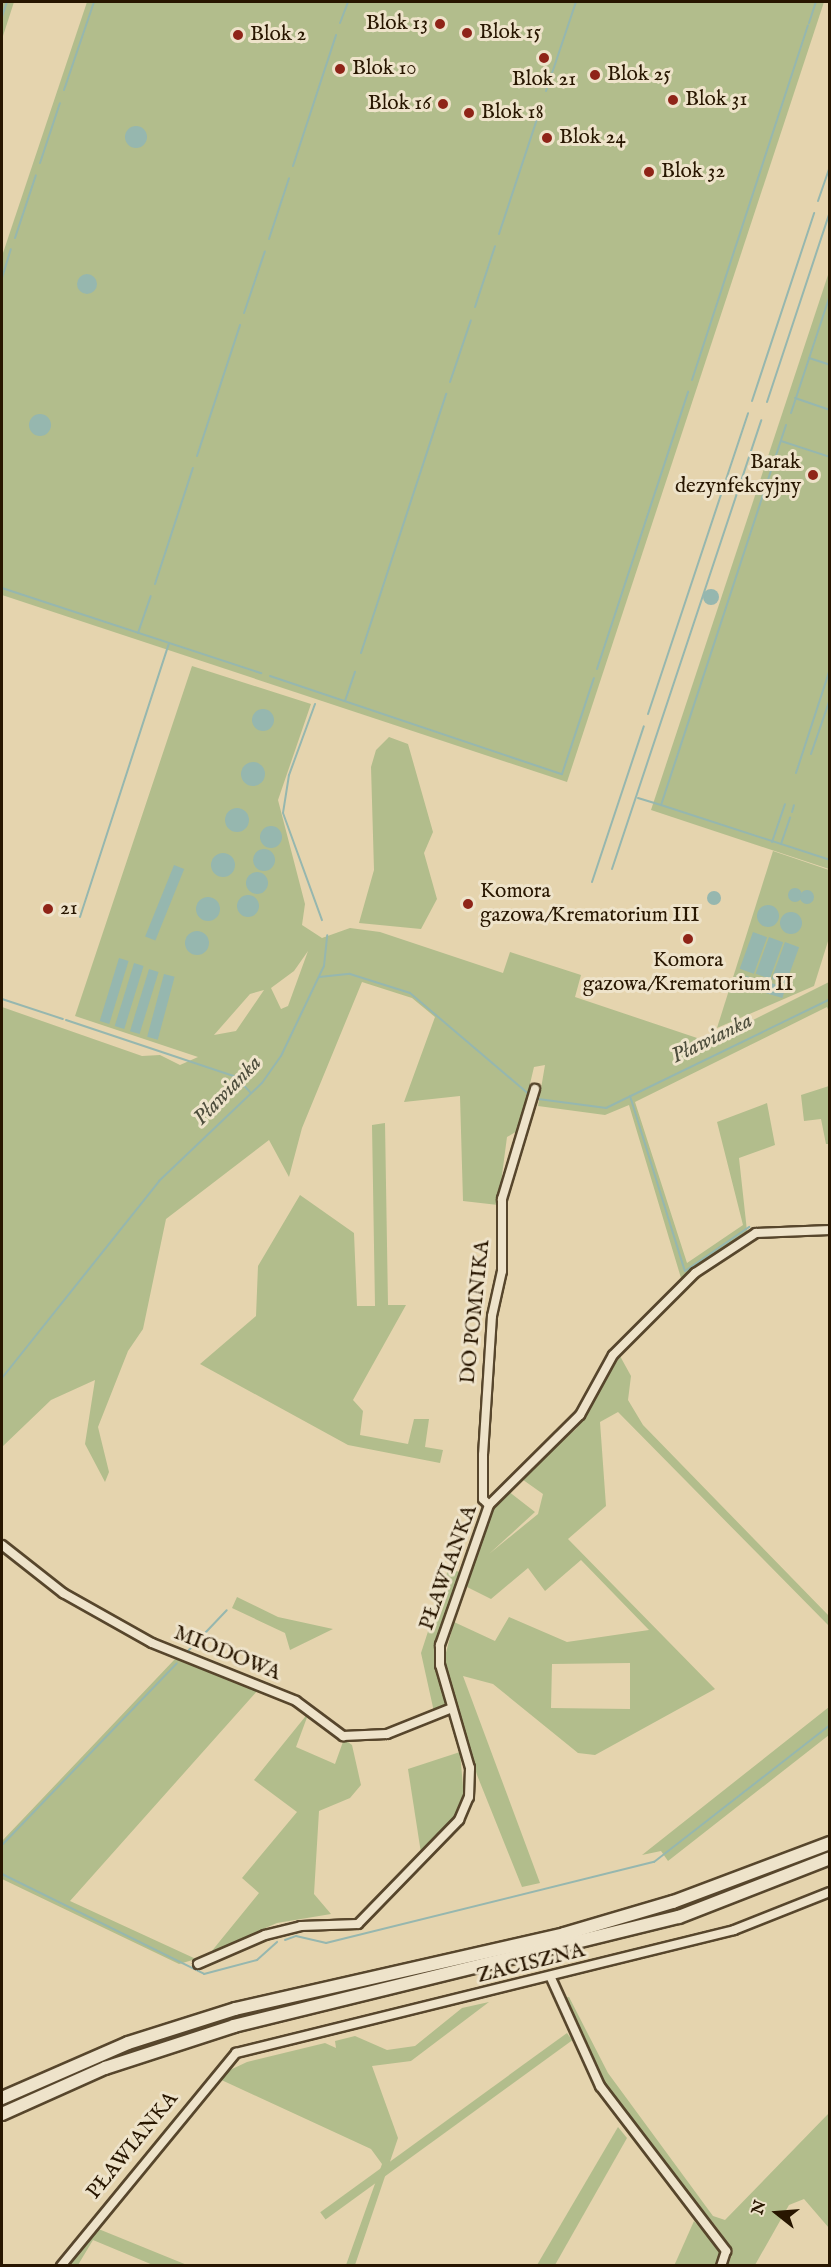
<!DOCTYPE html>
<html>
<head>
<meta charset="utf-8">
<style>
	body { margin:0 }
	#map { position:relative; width:831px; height:2267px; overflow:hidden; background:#e5d4ae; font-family:"IM FELL English",serif }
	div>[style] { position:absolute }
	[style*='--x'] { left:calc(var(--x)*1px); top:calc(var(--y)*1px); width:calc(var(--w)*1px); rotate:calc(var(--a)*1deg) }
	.green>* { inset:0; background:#b2bd8c; transform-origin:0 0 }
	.water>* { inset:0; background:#96b7af; transform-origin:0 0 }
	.round { border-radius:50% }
	.stream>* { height:2px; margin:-1px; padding:0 1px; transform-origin:1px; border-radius:1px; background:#96b7af }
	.roads { filter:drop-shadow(2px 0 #57462c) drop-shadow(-2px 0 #57462c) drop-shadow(0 2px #57462c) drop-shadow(0 -2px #57462c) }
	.street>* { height:8px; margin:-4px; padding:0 4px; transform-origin:4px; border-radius:4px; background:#eee3ca }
	.secondary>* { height:12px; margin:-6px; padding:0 6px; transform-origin:6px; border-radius:6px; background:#eee3ca }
	.dots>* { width:16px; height:16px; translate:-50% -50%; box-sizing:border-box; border:3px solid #eee3ca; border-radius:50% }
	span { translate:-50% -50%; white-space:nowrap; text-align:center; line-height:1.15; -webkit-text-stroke:6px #eee3ca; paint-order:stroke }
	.poi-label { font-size:21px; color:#281600 }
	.right { translate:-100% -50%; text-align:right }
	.left { translate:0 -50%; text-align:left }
	.street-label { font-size:21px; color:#281600 }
	.water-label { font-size:22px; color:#4e4e3d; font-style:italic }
	.frame { position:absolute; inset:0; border:3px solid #281600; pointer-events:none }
	.north { position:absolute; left:747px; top:2183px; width:60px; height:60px; -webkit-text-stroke:4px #eee3ca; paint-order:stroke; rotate:287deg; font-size:16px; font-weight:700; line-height:24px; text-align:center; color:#281600 }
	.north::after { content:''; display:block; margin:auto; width:21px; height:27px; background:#281600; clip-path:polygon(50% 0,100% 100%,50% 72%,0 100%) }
</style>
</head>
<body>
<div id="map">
	<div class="green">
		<div style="clip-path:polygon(2px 2px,14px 2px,2px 39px)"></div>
		<div style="clip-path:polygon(87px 2px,824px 2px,567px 782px,2px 595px,2px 256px)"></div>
		<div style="clip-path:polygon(829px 272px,830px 869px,829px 869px,651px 810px)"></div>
		<div style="clip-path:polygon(evenodd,192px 666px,311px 704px,278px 800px,305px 904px,302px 925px,322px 938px,350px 928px,380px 932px,503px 973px,510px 952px,581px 975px,575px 997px,709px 1042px,829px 982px,829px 1012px,827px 1007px,635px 1102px,687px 1263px,743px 1225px,717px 1122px,767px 1103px,775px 1145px,739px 1158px,747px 1231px,681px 1278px,629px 1105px,605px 1115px,538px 1106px,545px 1065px,534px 1067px,519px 1130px,507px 1137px,498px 1205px,463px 1201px,460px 1096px,404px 1102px,435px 1017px,412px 998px,362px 982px,302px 1128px,289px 1177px,269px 1140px,166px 1219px,143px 1329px,128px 1351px,98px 1427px,109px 1472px,105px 1482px,85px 1444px,95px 1380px,51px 1400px,2px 1447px,2px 1007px,142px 1056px,160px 1055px,180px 1065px,198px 1057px,75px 1016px,192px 666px,308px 951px,288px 1006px,281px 1009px,271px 988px,294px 971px,308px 951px,192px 666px,264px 990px,236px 1031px,214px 1035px,250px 994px,264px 990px)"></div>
		<div style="clip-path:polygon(389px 737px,408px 744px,433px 832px,424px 853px,437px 899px,421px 929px,359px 923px,374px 870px,371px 767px,376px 750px)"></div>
		<div style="clip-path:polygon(773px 851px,829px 870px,829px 938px,814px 986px,717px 1028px)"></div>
		<div style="clip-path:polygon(829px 1086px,829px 1144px,826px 1144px,821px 1119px,804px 1121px,801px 1095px)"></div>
		<div style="clip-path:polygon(385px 1123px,388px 1305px,406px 1305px,353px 1400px,363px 1411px,360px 1435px,408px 1444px,414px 1419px,429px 1419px,425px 1447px,443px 1450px,440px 1463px,348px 1445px,200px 1364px,256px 1316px,258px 1266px,300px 1195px,354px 1233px,357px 1306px,375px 1306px,372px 1125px)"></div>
		<div style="clip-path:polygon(evenodd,620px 1356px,631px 1376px,628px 1400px,643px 1425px,829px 1616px,829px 1626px,618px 1412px,600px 1422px,606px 1506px,568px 1539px,715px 1689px,595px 1755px,578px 1753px,493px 1684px,463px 1676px,540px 1883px,522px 1887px,477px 1775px,443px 1664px,454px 1622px,495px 1641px,509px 1617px,567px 1642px,649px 1630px,581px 1560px,545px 1591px,528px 1568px,491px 1599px,467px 1587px,490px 1513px,508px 1491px,535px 1512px,489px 1554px,538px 1514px,543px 1494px,519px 1477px,576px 1429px,620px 1356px,630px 1663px,630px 1709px,551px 1708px,552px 1664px,630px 1663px)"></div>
		<div style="clip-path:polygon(448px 1570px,462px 1572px,434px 1648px,446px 1706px,434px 1712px,421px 1653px)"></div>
		<div style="clip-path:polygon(237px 1597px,278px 1617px,333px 1629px,290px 1650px,285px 1633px,232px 1608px)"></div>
		<div style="clip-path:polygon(175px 1659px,258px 1690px,70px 1901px,196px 1959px,179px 1964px,2px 1879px,2px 1841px)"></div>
		<div style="clip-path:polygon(829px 1707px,829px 1735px,668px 1861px,661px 1851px,642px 1855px)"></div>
		<div style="clip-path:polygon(309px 1712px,296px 1747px,335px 1764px,344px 1739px,352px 1745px,361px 1785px,350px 1798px,319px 1811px,314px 1894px,331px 1914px,277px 1923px,211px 1952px,259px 1893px,242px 1878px,297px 1812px,254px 1780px)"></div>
		<div style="clip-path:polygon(460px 1752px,464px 1798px,455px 1817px,421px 1853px,408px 1769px)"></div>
		<div style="clip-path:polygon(569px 1997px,608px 2073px,713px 2216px,725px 2220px,829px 2113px,829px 2228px,804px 2199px,789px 2205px,755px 2265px,728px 2265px,733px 2251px,718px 2229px,603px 2084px,564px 1998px)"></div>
		<div style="clip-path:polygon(489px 2002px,411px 2061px,372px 2066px,398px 2138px,355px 2265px,346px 2265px,382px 2164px,371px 2149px,215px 2077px,247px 2062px,325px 2043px,336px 2048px,335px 2041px,355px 2036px,387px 2050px,415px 2046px,462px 2008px)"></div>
		<div style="left:567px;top:2033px;width:9px;height:305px;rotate:54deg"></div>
		<div style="clip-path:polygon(618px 2127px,627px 2138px,555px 2265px,537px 2265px)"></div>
		<div style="clip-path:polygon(694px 2221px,721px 2251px,715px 2265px,674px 2266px)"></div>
		<div style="clip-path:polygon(95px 2229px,101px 2230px,187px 2265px,153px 2265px,93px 2240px,78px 2265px,67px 2266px)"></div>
	</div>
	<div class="water">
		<div class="round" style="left:125px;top:126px;width:22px;height:22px"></div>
		<div class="round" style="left:77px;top:274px;width:20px;height:20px"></div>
		<div class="round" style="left:29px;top:414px;width:22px;height:22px"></div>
		<div class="round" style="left:703px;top:589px;width:16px;height:16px"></div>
		<div class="round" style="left:252px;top:709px;width:22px;height:22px"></div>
		<div class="round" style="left:241px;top:762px;width:24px;height:24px"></div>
		<div class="round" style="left:225px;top:808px;width:24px;height:24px"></div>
		<div class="round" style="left:260px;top:826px;width:22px;height:22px"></div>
		<div class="round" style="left:253px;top:849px;width:22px;height:22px"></div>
		<div class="round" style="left:211px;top:853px;width:24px;height:24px"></div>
		<div style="left:174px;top:865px;width:11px;height:77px;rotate:22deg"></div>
		<div class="round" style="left:246px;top:872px;width:22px;height:22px"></div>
		<div class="round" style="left:788px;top:888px;width:14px;height:14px"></div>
		<div class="round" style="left:800px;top:890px;width:14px;height:14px"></div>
		<div class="round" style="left:707px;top:891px;width:14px;height:14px"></div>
		<div class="round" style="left:237px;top:895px;width:22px;height:22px"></div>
		<div class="round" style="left:196px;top:897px;width:24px;height:24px"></div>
		<div class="round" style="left:757px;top:905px;width:22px;height:22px"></div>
		<div class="round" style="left:780px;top:912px;width:22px;height:22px"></div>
		<div class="round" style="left:185px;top:931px;width:24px;height:24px"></div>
		<div style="left:753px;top:932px;width:15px;height:39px;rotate:20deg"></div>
		<div style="left:769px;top:937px;width:15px;height:39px;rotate:20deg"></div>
		<div style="left:785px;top:942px;width:15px;height:39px;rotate:20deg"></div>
		<div style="left:119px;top:958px;width:10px;height:66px;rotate:17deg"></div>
		<div style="left:134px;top:963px;width:10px;height:66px;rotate:17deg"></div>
		<div style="left:149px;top:969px;width:10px;height:65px;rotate:17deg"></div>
		<div style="left:164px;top:974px;width:11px;height:65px;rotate:15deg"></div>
		<div style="left:746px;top:976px;width:41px;height:11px;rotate:16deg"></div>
	</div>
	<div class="stream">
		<div style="--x:2;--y:17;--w:16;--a:-72"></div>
		<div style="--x:340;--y:23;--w:22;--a:-69"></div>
		<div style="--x:809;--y:23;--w:22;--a:-72"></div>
		<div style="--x:64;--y:90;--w:93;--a:-71.2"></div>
		<div style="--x:546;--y:91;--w:94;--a:-71.4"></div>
		<div style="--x:40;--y:163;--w:63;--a:-71.6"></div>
		<div style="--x:293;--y:166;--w:138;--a:-71.8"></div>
		<div style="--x:818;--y:201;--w:36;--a:-71"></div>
		<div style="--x:499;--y:234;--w:137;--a:-71.7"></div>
		<div style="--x:15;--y:238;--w:66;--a:-71.6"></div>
		<div style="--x:269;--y:239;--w:64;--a:-71.8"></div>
		<div style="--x:2;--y:278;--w:30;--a:-73"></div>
		<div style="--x:475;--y:307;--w:64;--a:-71.8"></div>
		<div style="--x:244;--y:313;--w:65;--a:-71.3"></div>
		<div style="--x:809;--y:358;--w:22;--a:18"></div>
		<div style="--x:692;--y:380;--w:373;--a:-71.9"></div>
		<div style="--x:450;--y:382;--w:65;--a:-71.3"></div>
		<div style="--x:795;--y:398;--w:37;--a:19"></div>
		<div style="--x:752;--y:401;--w:198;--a:-71.7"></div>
		<div style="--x:767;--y:402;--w:200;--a:-71.7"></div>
		<div style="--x:791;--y:413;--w:124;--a:-71.7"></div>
		<div style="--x:786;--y:425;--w:400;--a:108.2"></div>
		<div style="--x:661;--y:805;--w:178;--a:18"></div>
		<div style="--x:781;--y:441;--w:52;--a:18.1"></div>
		<div style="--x:197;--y:456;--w:138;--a:-71.8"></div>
		<div style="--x:155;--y:584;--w:122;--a:-71.9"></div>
		<div style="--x:2;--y:588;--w:273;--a:18.2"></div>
		<div style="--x:138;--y:633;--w:39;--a:-71"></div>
		<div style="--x:361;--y:653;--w:273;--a:-71.8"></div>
		<div style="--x:597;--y:669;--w:292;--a:-71.8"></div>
		<div style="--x:270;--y:676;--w:308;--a:18.6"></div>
		<div style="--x:562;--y:774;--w:101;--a:-71.6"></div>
		<div style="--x:345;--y:701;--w:31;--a:-71"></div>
		<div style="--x:315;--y:704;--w:76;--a:110.1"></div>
		<div style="--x:289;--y:775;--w:38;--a:99"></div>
		<div style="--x:283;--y:813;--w:114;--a:70"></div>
		<div style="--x:648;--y:714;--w:317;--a:-71.6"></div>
		<div style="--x:811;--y:754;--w:58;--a:-70.9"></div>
		<div style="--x:796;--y:773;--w:109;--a:-71.9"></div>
		<div style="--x:638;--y:798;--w:24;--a:17"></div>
		<div style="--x:792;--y:812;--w:7;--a:-74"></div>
		<div style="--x:772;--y:842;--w:40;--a:-71.1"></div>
		<div style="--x:781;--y:844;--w:28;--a:-71"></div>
		<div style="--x:612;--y:869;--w:473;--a:-71.6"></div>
		<div style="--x:592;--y:882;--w:164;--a:-71.6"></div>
		<div style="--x:80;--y:917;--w:288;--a:-72"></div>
		<div style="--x:319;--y:977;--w:31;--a:-6"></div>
		<div style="--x:350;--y:974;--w:63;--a:17.6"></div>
		<div style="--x:410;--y:993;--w:157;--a:40.4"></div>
		<div style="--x:2;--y:999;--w:64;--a:18.2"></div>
		<div style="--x:66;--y:1020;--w:179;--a:18.5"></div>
		<div style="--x:236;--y:1077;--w:22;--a:47"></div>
		<div style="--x:630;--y:1096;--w:183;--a:72.6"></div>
		<div style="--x:685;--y:1271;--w:78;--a:-34.5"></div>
		<div style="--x:538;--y:1099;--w:69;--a:7.5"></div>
		<div style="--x:606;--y:1108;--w:249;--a:-25.9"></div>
		<div style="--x:2;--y:1378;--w:252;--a:-51.4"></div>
		<div style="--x:159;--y:1181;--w:142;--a:-43.6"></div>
		<div style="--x:262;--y:1083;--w:33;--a:-55"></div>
		<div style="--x:281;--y:1056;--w:100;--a:-64.5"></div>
		<div style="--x:324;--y:966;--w:31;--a:-84"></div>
		<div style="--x:186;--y:1653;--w:59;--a:-46.4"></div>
		<div style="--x:2;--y:1845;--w:252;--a:-46.1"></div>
		<div style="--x:2;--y:1874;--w:225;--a:26.3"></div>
		<div style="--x:204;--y:1974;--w:55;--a:-14.8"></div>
		<div style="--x:257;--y:1960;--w:27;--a:-42"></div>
		<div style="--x:285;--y:1940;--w:12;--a:-20"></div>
		<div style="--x:296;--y:1936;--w:31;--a:13"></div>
		<div style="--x:326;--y:1943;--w:338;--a:-13.9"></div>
		<div style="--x:654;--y:1862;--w:223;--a:-37.9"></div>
	</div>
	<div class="roads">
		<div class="street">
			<div style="--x:489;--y:1505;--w:8;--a:-135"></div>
			<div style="--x:483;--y:1499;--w:44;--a:-90"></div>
			<div style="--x:483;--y:1455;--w:139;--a:-86.3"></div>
			<div style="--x:492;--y:1316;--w:46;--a:-77.5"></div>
			<div style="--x:502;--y:1271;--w:72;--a:-90"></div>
			<div style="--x:502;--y:1199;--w:115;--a:-73.3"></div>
			<div style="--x:2;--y:1545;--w:78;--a:38.2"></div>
			<div style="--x:63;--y:1593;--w:102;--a:29.3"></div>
			<div style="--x:152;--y:1643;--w:155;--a:21.9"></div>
			<div style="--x:296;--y:1701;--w:59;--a:36.7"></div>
			<div style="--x:343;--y:1736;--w:44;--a:-2.6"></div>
			<div style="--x:387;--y:1734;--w:70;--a:-21.8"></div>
			<div style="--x:198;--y:1964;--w:73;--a:-23.4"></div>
			<div style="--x:265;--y:1935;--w:37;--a:-14"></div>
			<div style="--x:301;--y:1926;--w:57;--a:-2"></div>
			<div style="--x:358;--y:1924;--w:145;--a:-45.8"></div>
			<div style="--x:459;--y:1820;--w:25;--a:-67"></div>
			<div style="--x:469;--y:1797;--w:29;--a:-88"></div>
			<div style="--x:470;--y:1768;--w:107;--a:-106.2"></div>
			<div style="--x:440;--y:1665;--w:20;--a:-90"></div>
			<div style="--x:440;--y:1645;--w:148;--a:-70.7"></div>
			<div style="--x:489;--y:1505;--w:128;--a:-44.7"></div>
			<div style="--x:580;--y:1415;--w:68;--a:-61.2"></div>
			<div style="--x:613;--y:1355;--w:116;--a:-45"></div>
			<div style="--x:695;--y:1273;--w:73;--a:-33.3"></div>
			<div style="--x:756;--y:1233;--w:74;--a:-2.3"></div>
			<div style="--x:551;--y:1978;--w:119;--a:65.6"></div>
			<div style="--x:600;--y:2086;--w:208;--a:52.6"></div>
			<div style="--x:726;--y:2251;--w:16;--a:108"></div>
			<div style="--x:61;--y:2266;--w:276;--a:-50.6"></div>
			<div style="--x:236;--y:2053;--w:513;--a:-13.87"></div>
			<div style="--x:734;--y:1930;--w:103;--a:-21.6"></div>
		</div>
		<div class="secondary">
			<div style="--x:2;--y:2098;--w:137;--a:-23.6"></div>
			<div style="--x:128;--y:2043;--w:112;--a:-17.6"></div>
			<div style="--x:235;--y:2009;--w:337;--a:-12.8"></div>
			<div style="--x:564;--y:1934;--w:114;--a:-16.4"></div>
			<div style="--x:673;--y:1902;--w:168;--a:-20.6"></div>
			<div style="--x:2;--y:2114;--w:113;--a:-24.1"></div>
			<div style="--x:105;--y:2068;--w:136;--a:-18"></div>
			<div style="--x:234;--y:2026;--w:458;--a:-13.8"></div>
			<div style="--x:679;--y:1917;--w:162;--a:-21.3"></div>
		</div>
	</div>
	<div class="dots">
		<div style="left:440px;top:24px;background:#8f2418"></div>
		<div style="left:467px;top:33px;background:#8f2418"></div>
		<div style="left:238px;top:35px;background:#8f2418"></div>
		<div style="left:544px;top:58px;background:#8f2418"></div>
		<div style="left:340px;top:69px;background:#8f2418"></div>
		<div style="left:595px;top:75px;background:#8f2418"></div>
		<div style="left:673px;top:100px;background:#8f2418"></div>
		<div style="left:443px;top:104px;background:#8f2418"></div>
		<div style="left:469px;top:113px;background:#8f2418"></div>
		<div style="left:547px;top:138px;background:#8f2418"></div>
		<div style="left:649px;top:172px;background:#8f2418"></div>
		<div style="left:813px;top:475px;background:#8f2418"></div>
		<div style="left:468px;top:904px;background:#8f2418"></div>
		<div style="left:48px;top:909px;background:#8f2418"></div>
		<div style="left:688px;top:939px;background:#8f2418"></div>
	</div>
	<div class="poi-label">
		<span class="right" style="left:428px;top:24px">Blok 13</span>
		<span class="left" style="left:479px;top:33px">Blok 15</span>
		<span class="left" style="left:250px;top:35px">Blok 2</span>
		<span class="left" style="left:352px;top:69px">Blok 10</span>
		<span class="left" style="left:607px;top:75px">Blok 25</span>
		<span style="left:544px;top:80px">Blok 21</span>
		<span class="left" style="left:685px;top:100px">Blok 31</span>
		<span class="right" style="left:431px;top:104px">Blok 16</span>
		<span class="left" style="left:481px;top:113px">Blok 18</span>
		<span class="left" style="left:559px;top:138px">Blok 24</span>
		<span class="left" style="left:661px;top:172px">Blok 32</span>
		<span class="right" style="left:801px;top:475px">Barak<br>dezynfekcyjny</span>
		<span class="left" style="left:480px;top:904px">Komora<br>gazowa/Krematorium III</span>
		<span class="left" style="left:60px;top:909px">21</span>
		<span style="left:688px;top:973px">Komora<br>gazowa/Krematorium II</span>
	</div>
	<div class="street-label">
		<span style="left:476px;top:1312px;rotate:-84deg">DO POMNIKA</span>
		<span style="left:449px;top:1568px;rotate:-70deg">PŁAWIANKA</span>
		<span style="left:227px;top:1654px;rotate:22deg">MIODOWA</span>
		<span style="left:531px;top:1964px;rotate:-14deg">ZACISZNA</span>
		<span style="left:133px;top:2146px;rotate:-51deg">PŁAWIANKA</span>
	</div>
	<div class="water-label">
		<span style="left:712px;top:1039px;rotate:-26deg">Pławianka</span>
		<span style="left:228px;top:1091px;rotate:-46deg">Pławianka</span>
	</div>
	<div class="frame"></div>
	<div class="north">N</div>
</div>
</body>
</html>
